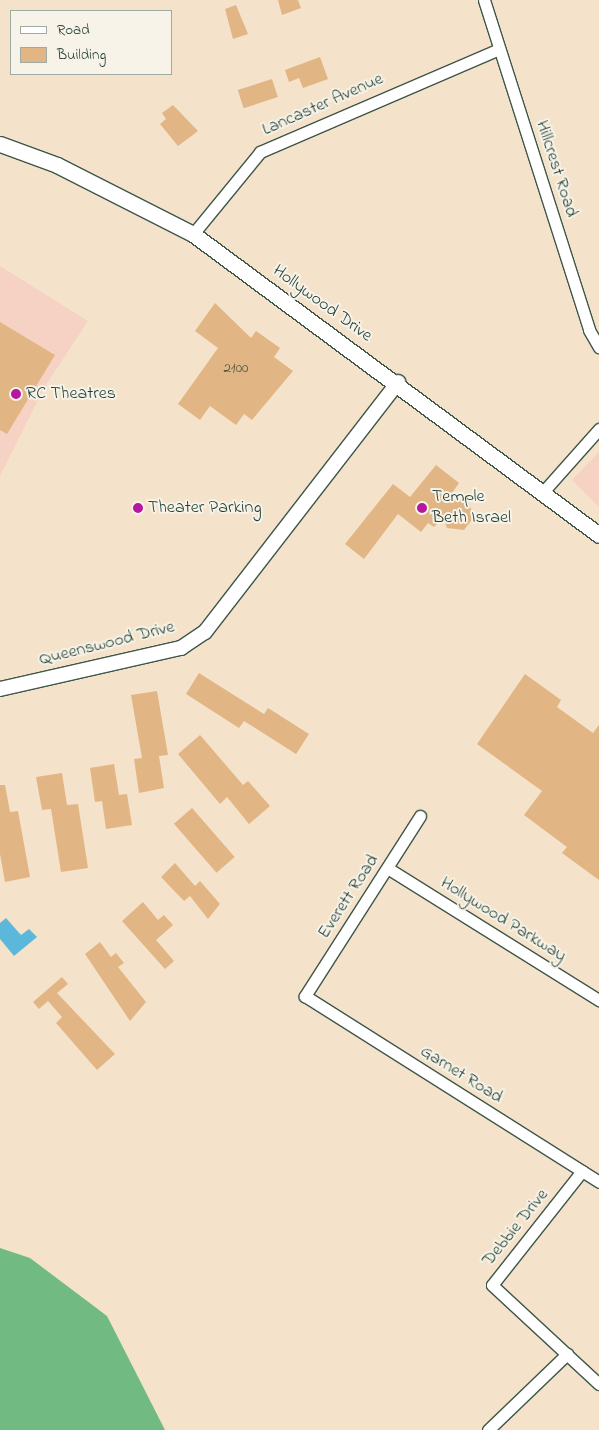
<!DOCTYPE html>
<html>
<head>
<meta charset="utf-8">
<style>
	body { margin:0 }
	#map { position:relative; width:599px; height:1430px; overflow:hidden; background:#f4e3ca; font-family:"Indie Flower",sans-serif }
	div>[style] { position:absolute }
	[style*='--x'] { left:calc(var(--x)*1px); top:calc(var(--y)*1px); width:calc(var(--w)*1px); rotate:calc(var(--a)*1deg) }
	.built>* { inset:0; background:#f6d2c4 }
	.forest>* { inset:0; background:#71bb82 }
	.water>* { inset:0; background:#5cb8da }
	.building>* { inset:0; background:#e2b584; transform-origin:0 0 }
	.roads { filter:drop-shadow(1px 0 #3f564a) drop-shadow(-1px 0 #3f564a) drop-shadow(0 1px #3f564a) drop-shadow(0 -1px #3f564a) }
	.minor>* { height:11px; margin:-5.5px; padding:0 5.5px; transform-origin:5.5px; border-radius:5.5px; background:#fff }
	.tertiary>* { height:14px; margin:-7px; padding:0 7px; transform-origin:7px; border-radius:7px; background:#fff }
	.secondary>* { height:15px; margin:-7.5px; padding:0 7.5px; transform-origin:7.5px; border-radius:7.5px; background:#fff }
	.dots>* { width:14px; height:14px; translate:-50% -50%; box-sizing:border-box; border:2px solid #f7f3e8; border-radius:50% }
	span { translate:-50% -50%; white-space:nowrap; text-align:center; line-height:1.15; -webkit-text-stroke:4px #f7f3e8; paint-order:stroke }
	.number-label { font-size:15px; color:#505b48 }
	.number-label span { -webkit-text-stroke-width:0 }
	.street-label { font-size:18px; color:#1f3d34 }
	.poi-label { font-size:18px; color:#1f3d34 }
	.left { translate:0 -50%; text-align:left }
	.legend { position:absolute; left:10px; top:10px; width:162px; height:65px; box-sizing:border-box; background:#f7f3e8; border:1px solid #a1aaa0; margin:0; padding:6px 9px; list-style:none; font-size:15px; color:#1f3d34 }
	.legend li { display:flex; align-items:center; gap:10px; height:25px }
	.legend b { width:25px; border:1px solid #a1aaa0 }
</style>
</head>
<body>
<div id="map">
	<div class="built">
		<div style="clip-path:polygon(0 266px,88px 321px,44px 388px,0 476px)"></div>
		<div style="clip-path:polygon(599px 452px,599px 507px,572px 480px)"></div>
	</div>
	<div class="forest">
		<div style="clip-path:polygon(0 1248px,30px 1258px,107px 1316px,165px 1430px,0 1430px)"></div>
	</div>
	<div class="water">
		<div style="clip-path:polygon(6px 918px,21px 935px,29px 929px,37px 937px,14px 956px,0 939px,0 923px)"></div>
	</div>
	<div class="building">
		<div style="clip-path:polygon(278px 0,298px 0,301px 8px,282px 15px)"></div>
		<div style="clip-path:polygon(236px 5px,248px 34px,233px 39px,225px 9px)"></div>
		<div style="clip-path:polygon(320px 57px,328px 79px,303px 88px,299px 78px,289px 82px,285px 70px)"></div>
		<div style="left:272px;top:79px;width:19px;height:36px;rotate:72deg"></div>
		<div style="clip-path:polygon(173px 105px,198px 131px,178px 146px,160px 124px,166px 119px,162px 113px)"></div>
		<div style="clip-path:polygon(215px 303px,251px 338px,256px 331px,280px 348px,274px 357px,293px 371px,252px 420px,244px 414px,236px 425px,210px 406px,200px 420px,178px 404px,218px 348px,195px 331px)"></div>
		<div style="clip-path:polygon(0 322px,55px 355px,7px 434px,0 430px)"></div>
		<div style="clip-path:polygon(436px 465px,459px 483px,448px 499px,468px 501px,474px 517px,464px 530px,447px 528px,443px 517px,434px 527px,428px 523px,421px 532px,398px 514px,364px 559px,345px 544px,393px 484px,410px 497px)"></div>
		<div style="clip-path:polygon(199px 673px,264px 714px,268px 708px,309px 734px,296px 754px,244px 721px,239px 728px,186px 694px)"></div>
		<div style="clip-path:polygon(525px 674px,561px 700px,557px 707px,593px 733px,599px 725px,599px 880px,562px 853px,567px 847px,524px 815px,542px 791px,477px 744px)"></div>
		<div style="clip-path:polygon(157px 691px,168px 755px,159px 756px,164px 788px,139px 793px,134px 759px,142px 758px,131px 695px)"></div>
		<div style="clip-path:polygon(200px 735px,243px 785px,248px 781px,270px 806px,249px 824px,227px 797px,220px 804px,178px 754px)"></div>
		<div style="clip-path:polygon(114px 764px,119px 795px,127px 794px,132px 825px,106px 829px,102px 801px,95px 802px,90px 768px)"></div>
		<div style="clip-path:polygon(62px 773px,67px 805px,78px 804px,88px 868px,61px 872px,51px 809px,42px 810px,36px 777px)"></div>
		<div style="clip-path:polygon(0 785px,5px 785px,10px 812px,18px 811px,30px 877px,5px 882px,0 854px)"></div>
		<div style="left:192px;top:808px;width:65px;height:24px;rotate:49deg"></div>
		<div style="clip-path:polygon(175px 863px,195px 886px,200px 881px,220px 904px,208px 919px,190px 896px,184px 901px,161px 877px)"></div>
		<div style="clip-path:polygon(143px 902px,158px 920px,164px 915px,173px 925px,156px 940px,174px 961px,165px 969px,122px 921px)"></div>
		<div style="clip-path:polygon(100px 942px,111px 957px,116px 953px,124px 963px,118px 967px,146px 1002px,130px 1021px,85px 954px)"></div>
		<div style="clip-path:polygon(62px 977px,68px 984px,57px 993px,115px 1054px,97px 1070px,56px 1023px,62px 1017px,48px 1001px,39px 1009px,33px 1002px)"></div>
	</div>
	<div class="roads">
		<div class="minor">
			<div style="--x:484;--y:0;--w:346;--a:72.3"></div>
			<div style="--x:589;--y:330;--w:20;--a:60"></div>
			<div style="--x:193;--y:234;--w:106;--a:-50.7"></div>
			<div style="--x:260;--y:152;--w:260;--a:-23.3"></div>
			<div style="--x:542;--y:493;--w:86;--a:-48.3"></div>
			<div style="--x:420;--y:816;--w:214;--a:122.6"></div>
			<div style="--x:305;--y:996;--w:348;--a:32.3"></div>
			<div style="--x:389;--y:869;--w:248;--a:32"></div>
			<div style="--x:582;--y:1171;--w:145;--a:128.3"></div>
			<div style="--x:492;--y:1285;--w:146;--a:42.8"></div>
			<div style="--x:488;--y:1430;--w:110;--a:-43.9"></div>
		</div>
		<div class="tertiary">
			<div style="--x:0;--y:689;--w:186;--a:-12.8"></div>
			<div style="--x:181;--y:648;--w:29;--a:-34"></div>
			<div style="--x:205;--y:632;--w:316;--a:-52.3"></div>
		</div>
		<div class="secondary">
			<div style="--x:0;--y:144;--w:61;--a:20.2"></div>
			<div style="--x:57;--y:165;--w:153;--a:26.9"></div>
			<div style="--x:193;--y:234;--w:505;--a:36.55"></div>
		</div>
	</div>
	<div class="dots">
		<div style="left:16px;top:394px;background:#b5179e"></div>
		<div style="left:138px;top:508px;background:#b5179e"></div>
		<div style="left:422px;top:508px;background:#b5179e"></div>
	</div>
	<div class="number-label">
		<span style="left:236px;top:369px">2100</span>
	</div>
	<div class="street-label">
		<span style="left:323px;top:105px;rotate:-24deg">Lancaster Avenue</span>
		<span style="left:556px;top:169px;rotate:72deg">Hillcrest Road</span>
		<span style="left:322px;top:304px;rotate:36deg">Hollywood Drive</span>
		<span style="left:107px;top:644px;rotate:-14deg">Queenswood Drive</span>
		<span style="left:349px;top:897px;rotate:-57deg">Everett Road</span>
		<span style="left:503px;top:920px;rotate:32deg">Hollywood Parkway</span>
		<span style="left:461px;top:1075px;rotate:32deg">Garnet Road</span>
		<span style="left:516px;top:1228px;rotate:-51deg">Debbie Drive</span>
	</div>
	<div class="poi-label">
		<span class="left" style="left:26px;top:394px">RC Theatres</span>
		<span class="left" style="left:432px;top:508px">Temple<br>Beth Israel</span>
		<span class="left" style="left:148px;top:508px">Theater Parking</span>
	</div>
	<ul class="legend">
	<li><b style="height:6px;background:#fff"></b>Road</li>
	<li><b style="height:14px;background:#e2b584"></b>Building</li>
	</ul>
</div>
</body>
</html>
